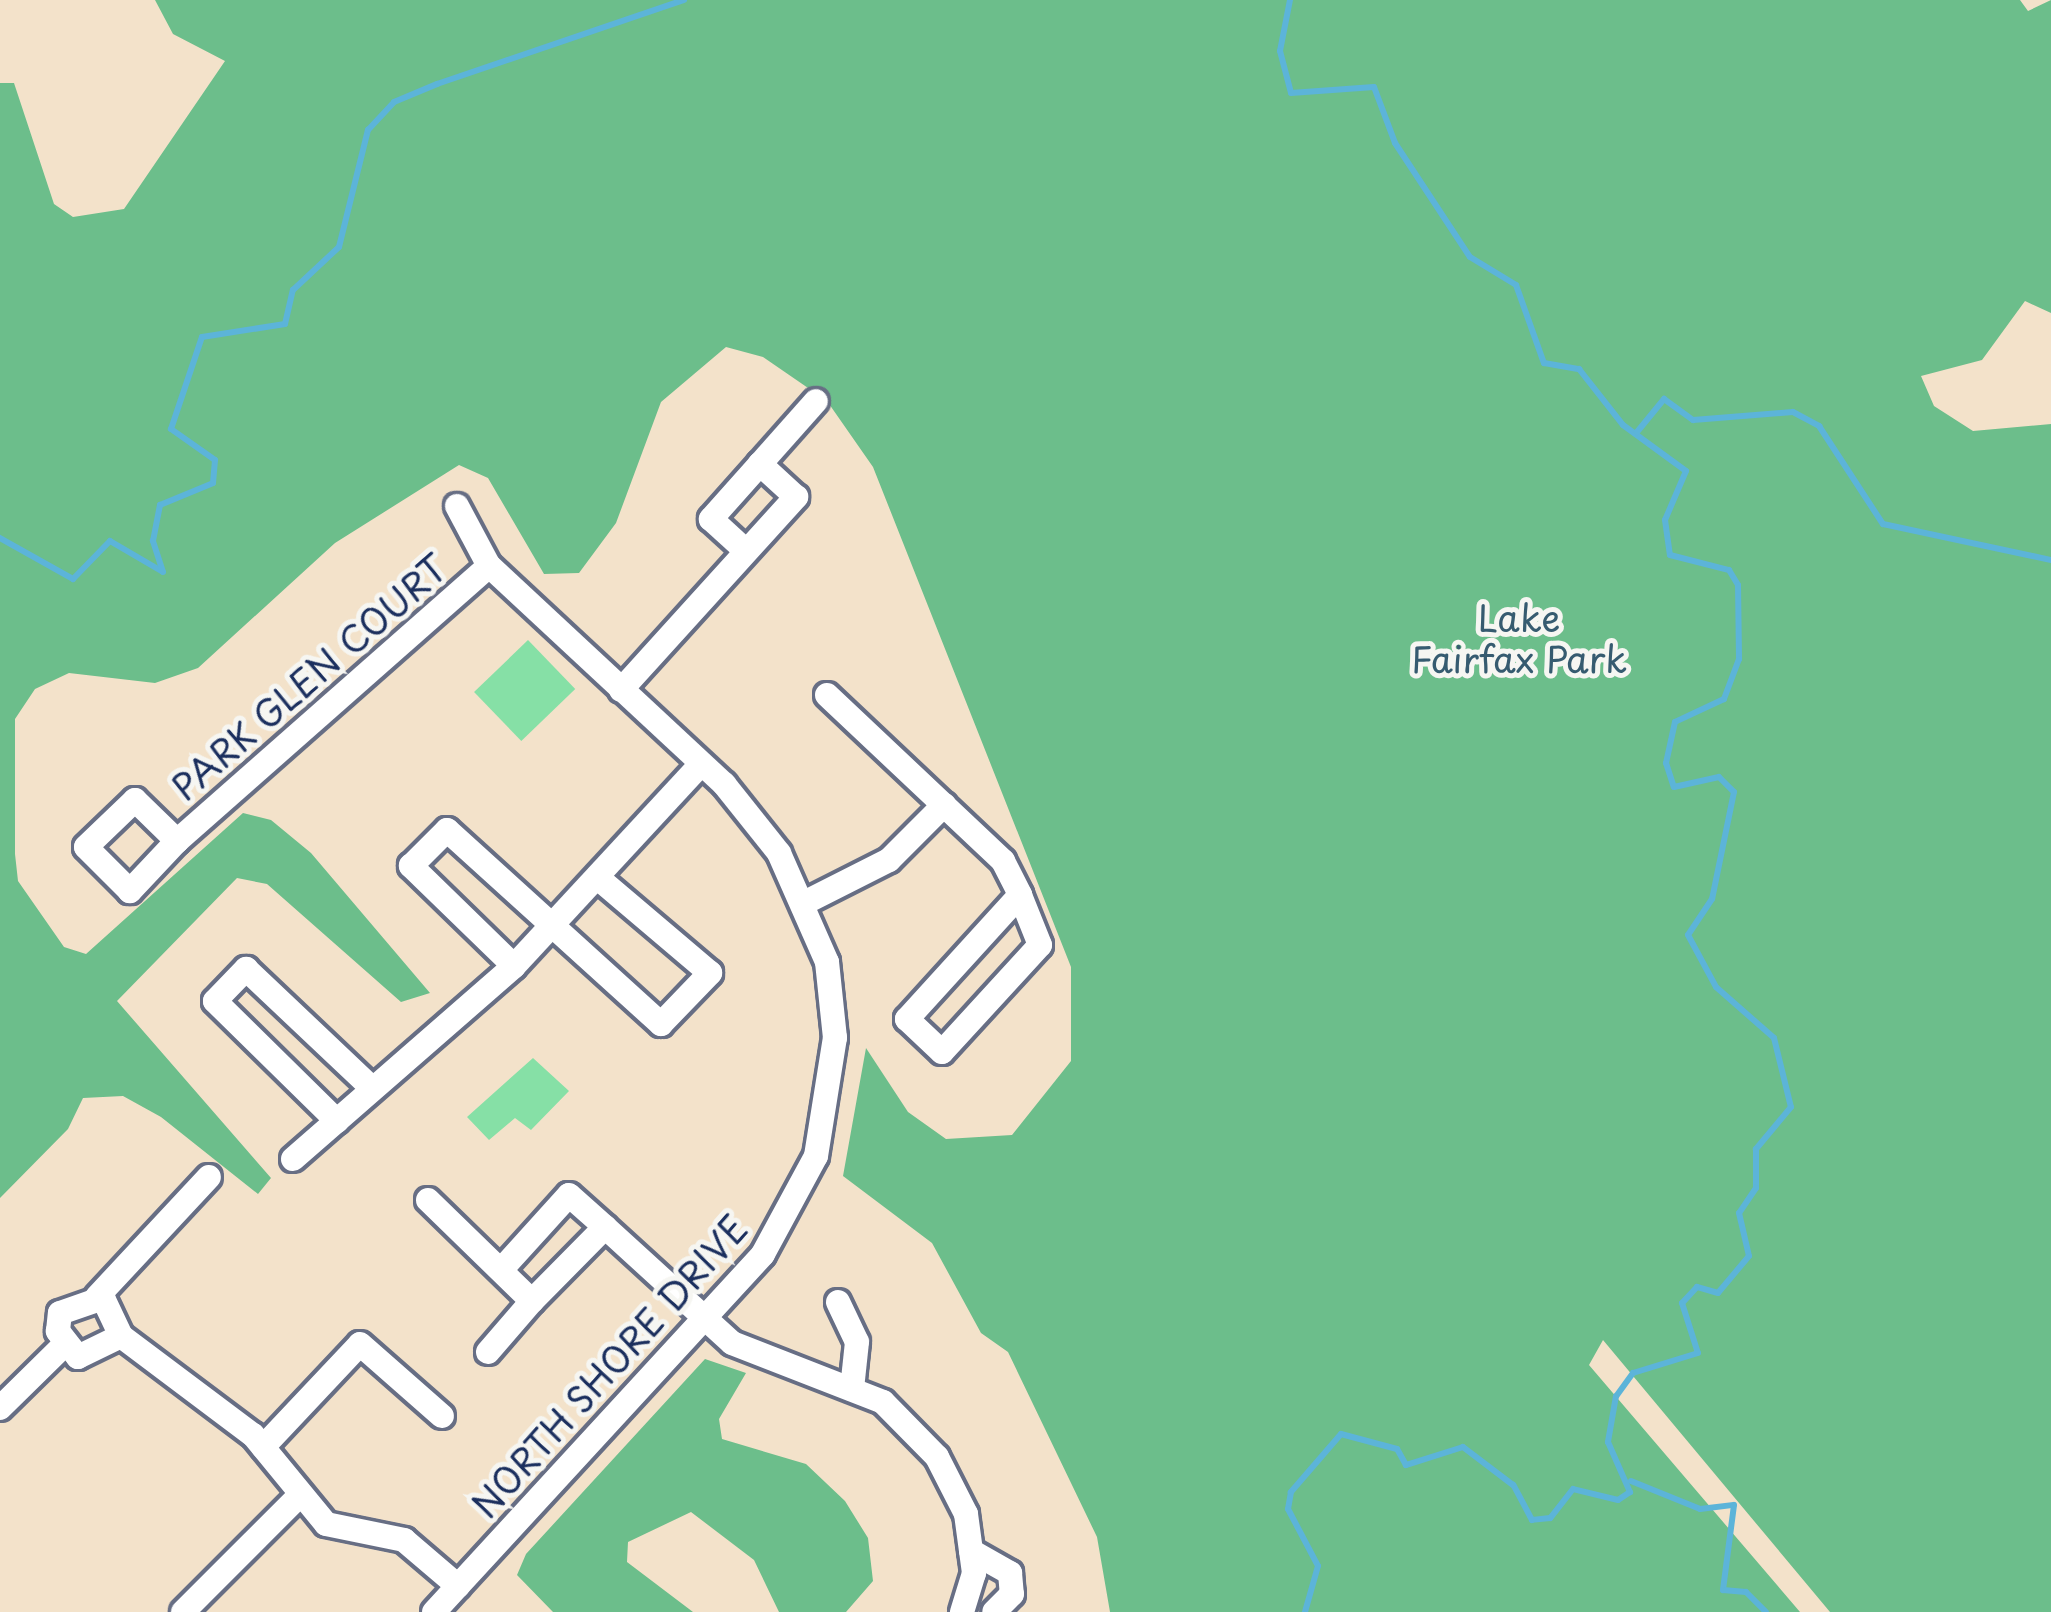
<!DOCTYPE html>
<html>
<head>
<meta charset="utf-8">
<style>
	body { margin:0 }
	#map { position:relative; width:2051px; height:1612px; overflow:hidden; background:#f3e2ca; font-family:"Playpen Sans",sans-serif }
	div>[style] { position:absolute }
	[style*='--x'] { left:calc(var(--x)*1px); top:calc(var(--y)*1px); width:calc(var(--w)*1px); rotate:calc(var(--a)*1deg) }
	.green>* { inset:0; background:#86e0a6; transform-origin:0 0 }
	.forest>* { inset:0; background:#6cbe8b }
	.stream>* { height:6px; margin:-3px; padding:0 3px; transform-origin:3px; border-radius:3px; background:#5cb4d9 }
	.roads { filter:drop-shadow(3px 0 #676e84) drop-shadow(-3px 0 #676e84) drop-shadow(0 3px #676e84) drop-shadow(0 -3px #676e84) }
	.minor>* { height:24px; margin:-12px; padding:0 12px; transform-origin:12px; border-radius:12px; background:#fff }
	span { translate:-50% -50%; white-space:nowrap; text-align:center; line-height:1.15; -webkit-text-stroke:10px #f6f6f2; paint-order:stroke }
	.park-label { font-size:36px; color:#365b70 }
	.street-label { font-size:36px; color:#1b2f5e }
</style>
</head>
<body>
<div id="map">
	<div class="green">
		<div style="left:528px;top:640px;width:68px;height:75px;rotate:46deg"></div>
		<div style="clip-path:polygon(533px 1058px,569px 1091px,531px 1130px,515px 1118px,489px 1140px,467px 1117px)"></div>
	</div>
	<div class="forest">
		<div style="clip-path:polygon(155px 0,2020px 0,2028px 11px,2051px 0,2051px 313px,2025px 301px,1982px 360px,1921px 376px,1934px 406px,1973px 431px,2051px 424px,2051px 1612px,1830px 1612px,1603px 1340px,1589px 1365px,1800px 1612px,1110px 1612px,1097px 1537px,1008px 1352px,981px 1333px,932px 1243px,843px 1176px,866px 1048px,908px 1112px,946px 1139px,1012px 1135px,1071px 1061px,1071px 967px,873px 467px,827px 401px,763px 357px,726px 347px,661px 402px,616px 523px,579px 573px,544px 574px,488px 478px,459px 465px,335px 543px,198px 668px,155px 683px,69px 673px,35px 689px,15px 719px,15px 854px,18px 881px,64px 947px,86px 954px,243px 813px,271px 820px,311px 853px,430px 993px,401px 1002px,267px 884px,237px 878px,117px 1001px,271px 1178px,258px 1194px,161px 1117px,123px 1096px,83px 1098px,68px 1129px,0 1198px,0 83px,14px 83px,54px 204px,73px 217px,124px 209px,225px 61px,173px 34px)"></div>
		<div style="clip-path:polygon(705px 1359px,746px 1373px,719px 1419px,722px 1439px,806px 1464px,845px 1501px,868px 1538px,873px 1581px,846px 1612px,779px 1612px,754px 1560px,691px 1512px,628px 1542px,627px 1562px,693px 1612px,553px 1612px,517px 1575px,526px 1554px)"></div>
	</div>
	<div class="stream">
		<div style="--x:1290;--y:0;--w:52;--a:101.1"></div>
		<div style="--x:1280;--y:51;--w:43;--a:75.3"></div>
		<div style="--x:1291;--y:93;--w:83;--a:-4.1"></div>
		<div style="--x:1374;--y:87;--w:60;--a:69.4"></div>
		<div style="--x:1395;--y:143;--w:136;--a:56.7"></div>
		<div style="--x:1470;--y:257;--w:54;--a:31.3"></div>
		<div style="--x:1516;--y:285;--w:83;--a:70.3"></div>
		<div style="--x:1544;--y:363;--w:36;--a:10"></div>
		<div style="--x:1579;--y:369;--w:71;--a:51.8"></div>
		<div style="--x:1623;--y:425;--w:78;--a:36.1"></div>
		<div style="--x:1686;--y:471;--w:53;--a:113.2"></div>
		<div style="--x:1665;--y:520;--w:35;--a:82"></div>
		<div style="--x:1670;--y:555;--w:61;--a:14.3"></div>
		<div style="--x:1729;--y:570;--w:17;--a:59"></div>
		<div style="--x:1738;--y:585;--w:74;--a:89.2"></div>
		<div style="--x:1739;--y:659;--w:43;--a:110.6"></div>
		<div style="--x:1724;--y:699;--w:54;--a:154.9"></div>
		<div style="--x:1675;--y:722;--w:42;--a:102.4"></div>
		<div style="--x:1666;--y:763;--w:25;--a:72"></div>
		<div style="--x:1674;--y:787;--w:46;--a:-12.5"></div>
		<div style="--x:1719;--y:777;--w:21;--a:45"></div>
		<div style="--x:1734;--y:792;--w:109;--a:101.6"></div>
		<div style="--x:1712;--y:899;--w:43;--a:123.7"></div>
		<div style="--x:1688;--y:935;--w:59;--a:61.7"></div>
		<div style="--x:1716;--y:987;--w:77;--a:41.3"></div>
		<div style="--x:1774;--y:1038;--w:71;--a:76.2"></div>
		<div style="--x:1791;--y:1107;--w:55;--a:129.8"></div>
		<div style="--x:1756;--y:1149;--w:39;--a:90"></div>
		<div style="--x:1756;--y:1188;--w:30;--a:124"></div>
		<div style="--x:1739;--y:1213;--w:44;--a:76.9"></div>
		<div style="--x:1749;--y:1256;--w:48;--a:130"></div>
		<div style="--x:1718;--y:1293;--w:22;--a:-164"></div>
		<div style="--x:1697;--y:1287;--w:22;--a:133"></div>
		<div style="--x:1682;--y:1303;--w:52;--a:72.3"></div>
		<div style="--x:1698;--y:1353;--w:68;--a:162.9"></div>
		<div style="--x:1633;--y:1373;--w:29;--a:126"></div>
		<div style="--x:1616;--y:1396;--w:47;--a:99.9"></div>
		<div style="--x:1608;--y:1442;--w:55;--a:66.3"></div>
		<div style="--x:1630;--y:1492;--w:14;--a:146"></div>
		<div style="--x:1618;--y:1500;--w:46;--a:-166.3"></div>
		<div style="--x:1573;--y:1489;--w:37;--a:128"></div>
		<div style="--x:1550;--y:1518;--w:18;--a:174"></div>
		<div style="--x:1532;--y:1520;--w:40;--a:-118"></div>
		<div style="--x:1513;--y:1485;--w:63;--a:-142.8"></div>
		<div style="--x:1463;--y:1447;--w:60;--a:162.5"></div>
		<div style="--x:1406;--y:1465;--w:18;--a:-119"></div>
		<div style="--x:1397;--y:1449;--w:58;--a:-165"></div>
		<div style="--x:1341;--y:1434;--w:77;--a:130.8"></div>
		<div style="--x:1291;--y:1492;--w:17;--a:100"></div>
		<div style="--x:1288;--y:1509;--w:64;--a:62.2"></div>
		<div style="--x:1318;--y:1566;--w:48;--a:105.8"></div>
		<div style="--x:1637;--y:432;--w:43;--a:-50.7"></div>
		<div style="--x:1664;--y:399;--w:36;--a:36"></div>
		<div style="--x:1693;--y:420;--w:100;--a:-4.6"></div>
		<div style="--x:1793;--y:412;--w:30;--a:28"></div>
		<div style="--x:1819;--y:426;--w:117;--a:56.9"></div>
		<div style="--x:1883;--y:524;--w:172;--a:12.1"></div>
		<div style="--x:0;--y:538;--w:84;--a:29.3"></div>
		<div style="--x:73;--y:579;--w:53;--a:-45.8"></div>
		<div style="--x:110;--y:541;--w:61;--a:30.3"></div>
		<div style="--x:163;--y:572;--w:33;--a:-108"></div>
		<div style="--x:153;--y:541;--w:37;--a:-79"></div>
		<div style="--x:160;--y:505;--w:57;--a:-22.5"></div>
		<div style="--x:213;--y:483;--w:23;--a:-85"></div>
		<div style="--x:215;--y:460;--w:54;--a:-144.8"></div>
		<div style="--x:171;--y:429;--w:97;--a:-71.4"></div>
		<div style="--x:202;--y:337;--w:84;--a:-8.9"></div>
		<div style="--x:285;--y:324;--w:35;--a:-77"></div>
		<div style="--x:293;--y:290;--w:63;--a:-43.1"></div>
		<div style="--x:339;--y:247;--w:121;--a:-76.1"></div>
		<div style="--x:368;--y:130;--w:38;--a:-47"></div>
		<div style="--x:394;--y:102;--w:47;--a:-22.7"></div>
		<div style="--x:437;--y:84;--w:261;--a:-18.8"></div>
		<div style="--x:1631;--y:1481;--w:74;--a:22.1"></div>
		<div style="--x:1700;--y:1509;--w:34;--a:-7"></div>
		<div style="--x:1734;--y:1505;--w:86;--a:97.4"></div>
		<div style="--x:1723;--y:1590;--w:23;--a:5"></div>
		<div style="--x:1746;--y:1592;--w:28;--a:45"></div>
	</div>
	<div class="roads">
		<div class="minor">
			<div style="--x:760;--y:464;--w:84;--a:-48.4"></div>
			<div style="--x:621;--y:690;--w:261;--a:-47.8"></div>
			<div style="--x:796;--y:497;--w:49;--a:-137.5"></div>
			<div style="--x:760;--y:464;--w:74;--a:131.7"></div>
			<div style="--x:711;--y:519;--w:45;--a:42.3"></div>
			<div style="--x:827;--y:695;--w:242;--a:43.3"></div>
			<div style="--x:1003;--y:861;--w:38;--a:63"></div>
			<div style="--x:1020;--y:895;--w:168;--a:132.3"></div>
			<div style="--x:907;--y:1019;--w:48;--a:43.3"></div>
			<div style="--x:942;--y:1052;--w:145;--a:-47.5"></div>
			<div style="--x:1040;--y:945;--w:54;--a:-111.8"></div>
			<div style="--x:135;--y:800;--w:59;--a:44.3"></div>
			<div style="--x:177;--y:841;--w:69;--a:133.2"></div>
			<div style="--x:130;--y:891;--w:62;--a:-135"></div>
			<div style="--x:86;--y:847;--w:68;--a:-43.8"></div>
			<div style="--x:177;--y:841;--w:416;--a:-41.4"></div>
			<div style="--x:806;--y:902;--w:93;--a:-26.8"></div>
			<div style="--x:889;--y:860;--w:78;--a:-45"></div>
			<div style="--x:514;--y:966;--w:144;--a:-135.8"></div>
			<div style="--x:411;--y:866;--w:51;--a:-45"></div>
			<div style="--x:447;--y:830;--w:289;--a:42.2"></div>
			<div style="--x:661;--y:1024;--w:71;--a:-46.1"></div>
			<div style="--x:710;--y:973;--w:148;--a:-139.7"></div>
			<div style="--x:337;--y:1121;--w:171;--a:-135.5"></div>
			<div style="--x:215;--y:1001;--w:45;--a:-45.9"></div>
			<div style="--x:246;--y:969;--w:173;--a:43.4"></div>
			<div style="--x:293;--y:1159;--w:293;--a:-41.1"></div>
			<div style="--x:514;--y:966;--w:271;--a:-47.2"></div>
			<div style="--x:428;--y:1200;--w:145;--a:44.2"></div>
			<div style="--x:532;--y:1301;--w:104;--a:-45.4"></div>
			<div style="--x:605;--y:1227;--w:172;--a:42.4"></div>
			<div style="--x:732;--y:1343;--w:162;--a:21.3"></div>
			<div style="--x:883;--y:1402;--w:77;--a:45.5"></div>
			<div style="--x:937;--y:1457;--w:64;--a:63"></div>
			<div style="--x:966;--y:1514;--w:60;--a:82.3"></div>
			<div style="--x:974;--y:1573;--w:41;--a:107.1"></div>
			<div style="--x:501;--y:1270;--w:101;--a:-47.8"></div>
			<div style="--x:569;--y:1195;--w:48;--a:41.6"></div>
			<div style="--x:97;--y:1297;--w:164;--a:-47"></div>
			<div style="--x:838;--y:1302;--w:44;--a:64.6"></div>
			<div style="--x:857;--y:1342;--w:47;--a:96.1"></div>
			<div style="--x:121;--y:1336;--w:48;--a:154"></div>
			<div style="--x:78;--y:1357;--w:33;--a:-128"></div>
			<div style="--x:58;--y:1331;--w:18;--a:-84"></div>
			<div style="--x:60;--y:1313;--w:46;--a:-19.2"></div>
			<div style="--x:103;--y:1298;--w:42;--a:64.7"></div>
			<div style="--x:121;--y:1336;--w:165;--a:36.9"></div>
			<div style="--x:253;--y:1435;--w:115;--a:50.6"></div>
			<div style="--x:326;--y:1524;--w:80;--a:11.6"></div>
			<div style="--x:404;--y:1540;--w:71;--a:40.4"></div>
			<div style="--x:488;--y:1352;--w:67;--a:-49.2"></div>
			<div style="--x:0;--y:1408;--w:90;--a:-44.5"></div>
			<div style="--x:263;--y:1447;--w:141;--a:-46.7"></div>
			<div style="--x:360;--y:1344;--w:109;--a:41.3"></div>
			<div style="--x:971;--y:1551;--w:45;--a:29.4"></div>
			<div style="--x:1010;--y:1573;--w:21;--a:85"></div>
			<div style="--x:1012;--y:1594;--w:25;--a:135"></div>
			<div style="--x:183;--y:1612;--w:160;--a:-45"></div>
			<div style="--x:434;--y:1612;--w:486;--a:-47.4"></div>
			<div style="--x:763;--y:1254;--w:111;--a:-61.6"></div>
			<div style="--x:816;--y:1156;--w:120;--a:-80.9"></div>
			<div style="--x:835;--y:1038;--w:76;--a:-96"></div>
			<div style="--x:827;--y:962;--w:119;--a:-113.8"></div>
			<div style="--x:779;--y:853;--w:88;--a:-128.6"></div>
			<div style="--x:724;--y:784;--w:321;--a:-137.1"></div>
			<div style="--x:489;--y:566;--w:68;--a:-118.1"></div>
		</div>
	</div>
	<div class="park-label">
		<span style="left:1519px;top:638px">Lake<br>Fairfax Park</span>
	</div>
	<div class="street-label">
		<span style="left:309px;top:677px;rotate:-41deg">PARK GLEN COURT</span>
		<span style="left:609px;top:1366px;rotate:-48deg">NORTH SHORE DRIVE</span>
	</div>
</div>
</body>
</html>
